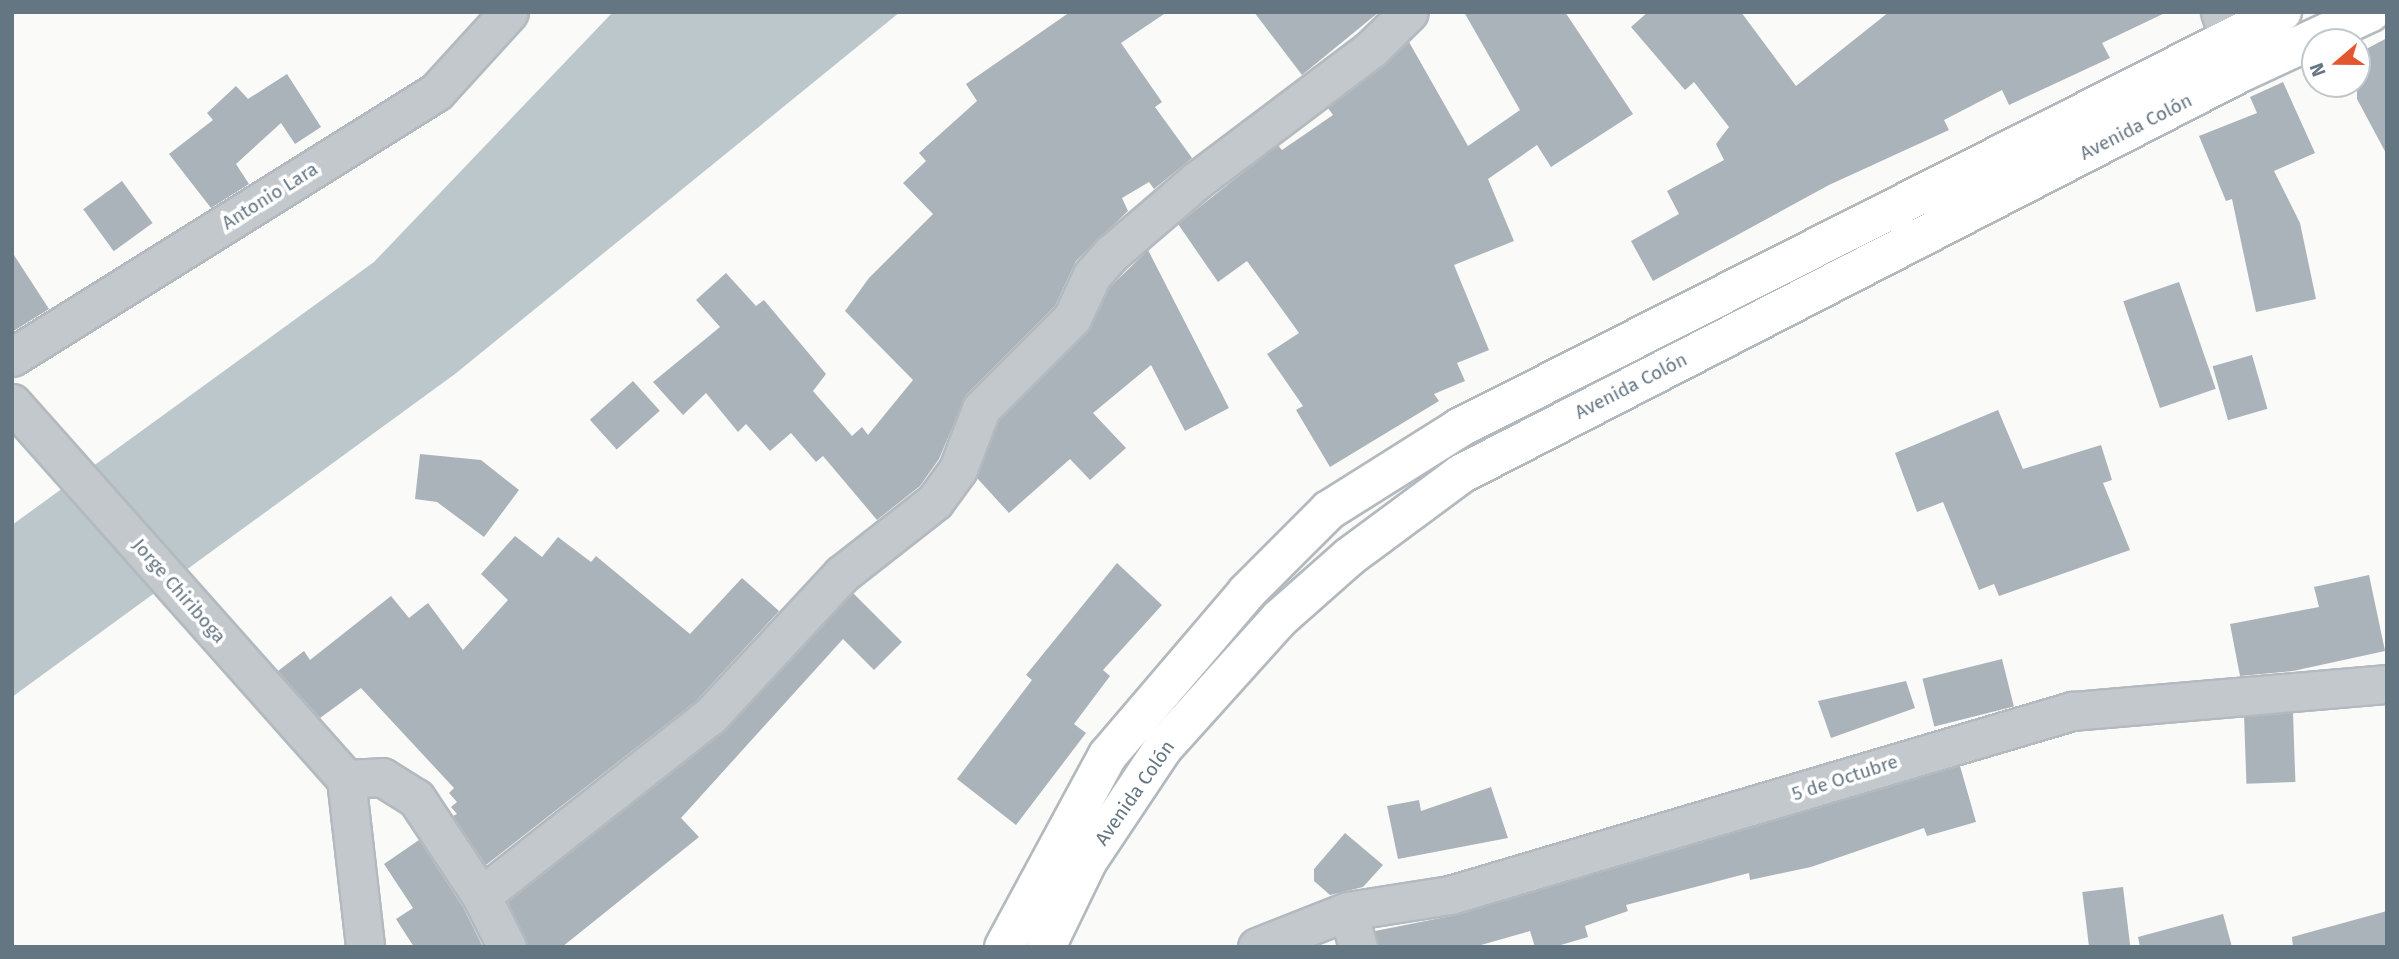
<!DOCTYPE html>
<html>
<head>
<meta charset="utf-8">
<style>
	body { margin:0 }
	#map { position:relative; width:2399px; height:959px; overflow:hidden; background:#fafaf8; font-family:"Fira Sans",sans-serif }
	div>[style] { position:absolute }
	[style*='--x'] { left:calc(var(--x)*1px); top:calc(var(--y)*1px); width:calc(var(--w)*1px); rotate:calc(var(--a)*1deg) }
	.water>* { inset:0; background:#bbc7cb }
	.building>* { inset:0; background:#aab3b9; transform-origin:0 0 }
	.roads { filter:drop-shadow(2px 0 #b3babf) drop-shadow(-2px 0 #b3babf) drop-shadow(0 2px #b3babf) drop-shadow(0 -2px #b3babf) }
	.minor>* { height:37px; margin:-18.5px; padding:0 18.5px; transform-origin:18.5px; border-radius:18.5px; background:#c3c8cc }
	.secondary>* { height:38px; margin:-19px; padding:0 19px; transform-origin:19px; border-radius:19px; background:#fff }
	span { translate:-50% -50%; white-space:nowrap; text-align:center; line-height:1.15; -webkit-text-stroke:7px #fff; paint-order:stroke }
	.street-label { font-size:19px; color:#657683 }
	.frame { position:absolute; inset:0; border:14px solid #657683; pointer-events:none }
	.north { position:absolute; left:2301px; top:28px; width:70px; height:70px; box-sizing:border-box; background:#fff; border:2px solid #c1c8cd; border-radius:50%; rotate:250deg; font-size:19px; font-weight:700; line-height:28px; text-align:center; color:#657683 }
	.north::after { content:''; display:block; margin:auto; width:24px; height:32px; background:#e4572e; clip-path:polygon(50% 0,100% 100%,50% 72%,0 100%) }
</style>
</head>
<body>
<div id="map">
	<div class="water">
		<div style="clip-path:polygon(613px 12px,900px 12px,455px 374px,12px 697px,12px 525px,374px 262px)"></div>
	</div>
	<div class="building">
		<div style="clip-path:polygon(1070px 12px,1167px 12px,1121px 43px,1162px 102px,1155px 107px,1192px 158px,1154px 189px,1149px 182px,1122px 198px,1128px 211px,1076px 261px,1055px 306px,966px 395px,939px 459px,920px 486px,877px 520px,823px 456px,816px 462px,791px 433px,770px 451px,746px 424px,738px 432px,706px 393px,683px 415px,653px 382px,720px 327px,696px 300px,726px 273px,756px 306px,764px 300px,826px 374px,813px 391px,852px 436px,862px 427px,868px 435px,913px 380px,845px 311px,869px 278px,933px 214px,903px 183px,926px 161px,919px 153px,977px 101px,966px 84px)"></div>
		<div style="clip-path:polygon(1254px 12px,1379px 12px,1302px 75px)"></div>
		<div style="clip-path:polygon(1464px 12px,1565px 12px,1633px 114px,1551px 167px,1537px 145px,1488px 179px,1514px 241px,1454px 265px,1489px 350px,1457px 363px,1465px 381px,1434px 394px,1439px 401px,1330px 467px,1296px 410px,1303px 406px,1267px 354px,1299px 333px,1247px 261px,1218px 282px,1178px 224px,1278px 145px,1282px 150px,1333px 115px,1328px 108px,1409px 42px,1468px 146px,1520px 110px)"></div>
		<div style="clip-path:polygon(1648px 12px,1741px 12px,1796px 86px,1889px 12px,2167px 12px,2102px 43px,2110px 58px,2009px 105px,2002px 90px,1944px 120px,1949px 130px,1829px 185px,1653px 281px,1631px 241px,1679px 214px,1667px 191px,1724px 160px,1716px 144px,1729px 127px,1694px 82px,1685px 90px,1631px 27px)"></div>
		<div style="clip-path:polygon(2387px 38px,2387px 155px,2357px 99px,2357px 54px)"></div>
		<div style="clip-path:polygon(287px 74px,321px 127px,295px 144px,281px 123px,236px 164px,249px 184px,211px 208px,169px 154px,213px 120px,207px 113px,236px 86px,248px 99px)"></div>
		<div style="clip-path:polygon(2283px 82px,2315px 153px,2274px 171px,2300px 223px,2316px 299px,2256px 312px,2232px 199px,2226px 201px,2199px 136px,2257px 113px,2250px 97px)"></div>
		<div style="left:122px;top:181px;width:52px;height:48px;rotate:54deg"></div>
		<div style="clip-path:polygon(1148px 250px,1229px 408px,1185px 431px,1151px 365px,1093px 413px,1126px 448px,1090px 480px,1070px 459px,1009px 513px,977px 478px,999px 421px,1087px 333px,1110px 287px)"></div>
		<div style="clip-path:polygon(12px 252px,49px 309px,12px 332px)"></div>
		<div style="left:2179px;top:282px;width:113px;height:59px;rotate:71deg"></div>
		<div style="left:2252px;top:355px;width:56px;height:41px;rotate:74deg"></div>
		<div style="left:633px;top:381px;width:40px;height:58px;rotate:48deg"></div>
		<div style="clip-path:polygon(1998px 410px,2023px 469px,2101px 445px,2112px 480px,2103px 483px,2130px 550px,1999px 596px,1994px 584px,1979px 590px,1943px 502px,1917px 512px,1895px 453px)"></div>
		<div style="clip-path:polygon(420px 454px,481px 460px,519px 490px,484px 537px,437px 502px,415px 499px)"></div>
		<div style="clip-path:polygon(515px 536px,542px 557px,558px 537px,591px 562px,596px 556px,690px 634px,742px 578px,779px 611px,696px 701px,486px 865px,453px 816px,457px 814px,451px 807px,457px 802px,449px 793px,454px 788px,361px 688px,320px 718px,278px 671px,304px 651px,310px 660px,391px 596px,409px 618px,428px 603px,463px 650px,508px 600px,481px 574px)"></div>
		<div style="clip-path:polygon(1117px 563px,1162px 605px,1103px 670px,1110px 676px,1074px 724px,1086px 733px,1016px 825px,957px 779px,1032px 680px,1026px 675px)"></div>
		<div style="clip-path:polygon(2369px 575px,2385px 651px,2293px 671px,2240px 676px,2230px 624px,2319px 607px,2314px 587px)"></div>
		<div style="clip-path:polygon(853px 593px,902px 642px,874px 670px,843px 639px,681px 818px,699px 837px,562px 947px,528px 947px,508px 902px,723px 732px)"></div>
		<div style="left:2002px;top:659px;width:49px;height:82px;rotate:76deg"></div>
		<div style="clip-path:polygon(1906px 681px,1915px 708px,1831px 738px,1818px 701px)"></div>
		<div style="left:2293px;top:713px;width:69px;height:49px;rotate:88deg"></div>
		<div style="clip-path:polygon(1960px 766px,1976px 822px,1927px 836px,1924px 828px,1811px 867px,1750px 880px,1749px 873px,1626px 905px,1628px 911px,1585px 926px,1588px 937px,1554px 947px,1535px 947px,1530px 931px,1474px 947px,1378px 947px,1375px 931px,1456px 915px)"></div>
		<div style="clip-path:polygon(1491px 787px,1508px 838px,1398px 859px,1387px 806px,1419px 800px,1421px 811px)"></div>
		<div style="clip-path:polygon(1345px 833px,1383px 865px,1363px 887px,1330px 895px,1314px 881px,1314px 869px)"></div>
		<div style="clip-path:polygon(419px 840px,463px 907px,483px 947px,414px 947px,396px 919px,413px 908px,384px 864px)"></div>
		<div style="left:2123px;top:887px;width:60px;height:41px;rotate:83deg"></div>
		<div style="clip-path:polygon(2387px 911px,2387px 947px,2293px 947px,2292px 937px)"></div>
		<div style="clip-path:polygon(2223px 914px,2232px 947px,2140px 947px,2138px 937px)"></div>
	</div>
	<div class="roads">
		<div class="minor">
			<div style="--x:2220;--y:12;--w:58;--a:69.7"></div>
			<div style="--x:12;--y:357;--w:500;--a:-32.01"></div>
			<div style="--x:436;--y:92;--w:108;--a:-47.6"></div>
			<div style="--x:12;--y:403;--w:503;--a:48.39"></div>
			<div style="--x:346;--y:779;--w:36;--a:-3"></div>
			<div style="--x:382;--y:777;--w:40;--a:32"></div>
			<div style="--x:416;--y:798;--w:118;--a:56.4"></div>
			<div style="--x:481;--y:896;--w:57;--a:63"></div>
			<div style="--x:346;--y:779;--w:169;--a:83.5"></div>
			<div style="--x:481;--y:896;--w:291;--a:-38.2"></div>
			<div style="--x:710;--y:716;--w:194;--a:-47.1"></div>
			<div style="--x:842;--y:574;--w:118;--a:-38.1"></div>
			<div style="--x:935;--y:501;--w:39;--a:-54"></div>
			<div style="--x:958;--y:469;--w:64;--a:-69"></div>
			<div style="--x:981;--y:409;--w:129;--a:-45"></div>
			<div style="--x:1072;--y:318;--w:47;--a:-65.1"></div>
			<div style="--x:1092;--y:275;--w:30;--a:-48"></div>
			<div style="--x:1112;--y:253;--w:111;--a:-40.6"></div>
			<div style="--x:1196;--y:181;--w:218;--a:-37"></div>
			<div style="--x:1370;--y:50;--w:54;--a:-44.3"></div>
			<div style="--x:1257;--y:947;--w:98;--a:-21.6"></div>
			<div style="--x:1358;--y:947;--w:37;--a:-106"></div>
			<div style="--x:1348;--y:911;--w:103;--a:-8.9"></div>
			<div style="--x:1450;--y:895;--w:649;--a:-16.48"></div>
			<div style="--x:2072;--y:711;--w:316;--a:-4.9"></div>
		</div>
		<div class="secondary">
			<div style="--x:1004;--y:947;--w:218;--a:-61.6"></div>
			<div style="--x:1108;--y:755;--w:214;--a:-49.5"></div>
			<div style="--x:1247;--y:592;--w:116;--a:-45"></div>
			<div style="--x:1329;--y:510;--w:154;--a:-32.2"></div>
			<div style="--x:1459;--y:428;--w:922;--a:-26.82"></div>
			<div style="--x:1046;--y:947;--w:94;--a:-64.2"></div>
			<div style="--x:1087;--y:862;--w:137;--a:-56.3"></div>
			<div style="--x:1163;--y:748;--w:173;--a:-48"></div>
			<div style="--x:1279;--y:619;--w:94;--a:-41.5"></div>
			<div style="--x:1349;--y:557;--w:139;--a:-36.5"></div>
			<div style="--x:1461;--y:474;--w:878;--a:-27.24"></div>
			<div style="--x:2242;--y:72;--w:142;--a:-24.9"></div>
		</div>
	</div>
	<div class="street-label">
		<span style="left:2136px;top:127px;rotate:-27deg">Avenida Colón</span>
		<span style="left:270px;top:196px;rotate:-32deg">Antonio Lara</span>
		<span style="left:1631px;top:386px;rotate:-27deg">Avenida Colón</span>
		<span style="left:179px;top:591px;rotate:49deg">Jorge Chiriboga</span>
		<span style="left:1845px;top:778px;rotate:-18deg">5 de Octubre</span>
		<span style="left:1135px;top:793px;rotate:-55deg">Avenida Colón</span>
	</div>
	<div class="frame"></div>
	<div class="north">N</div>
</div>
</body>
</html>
